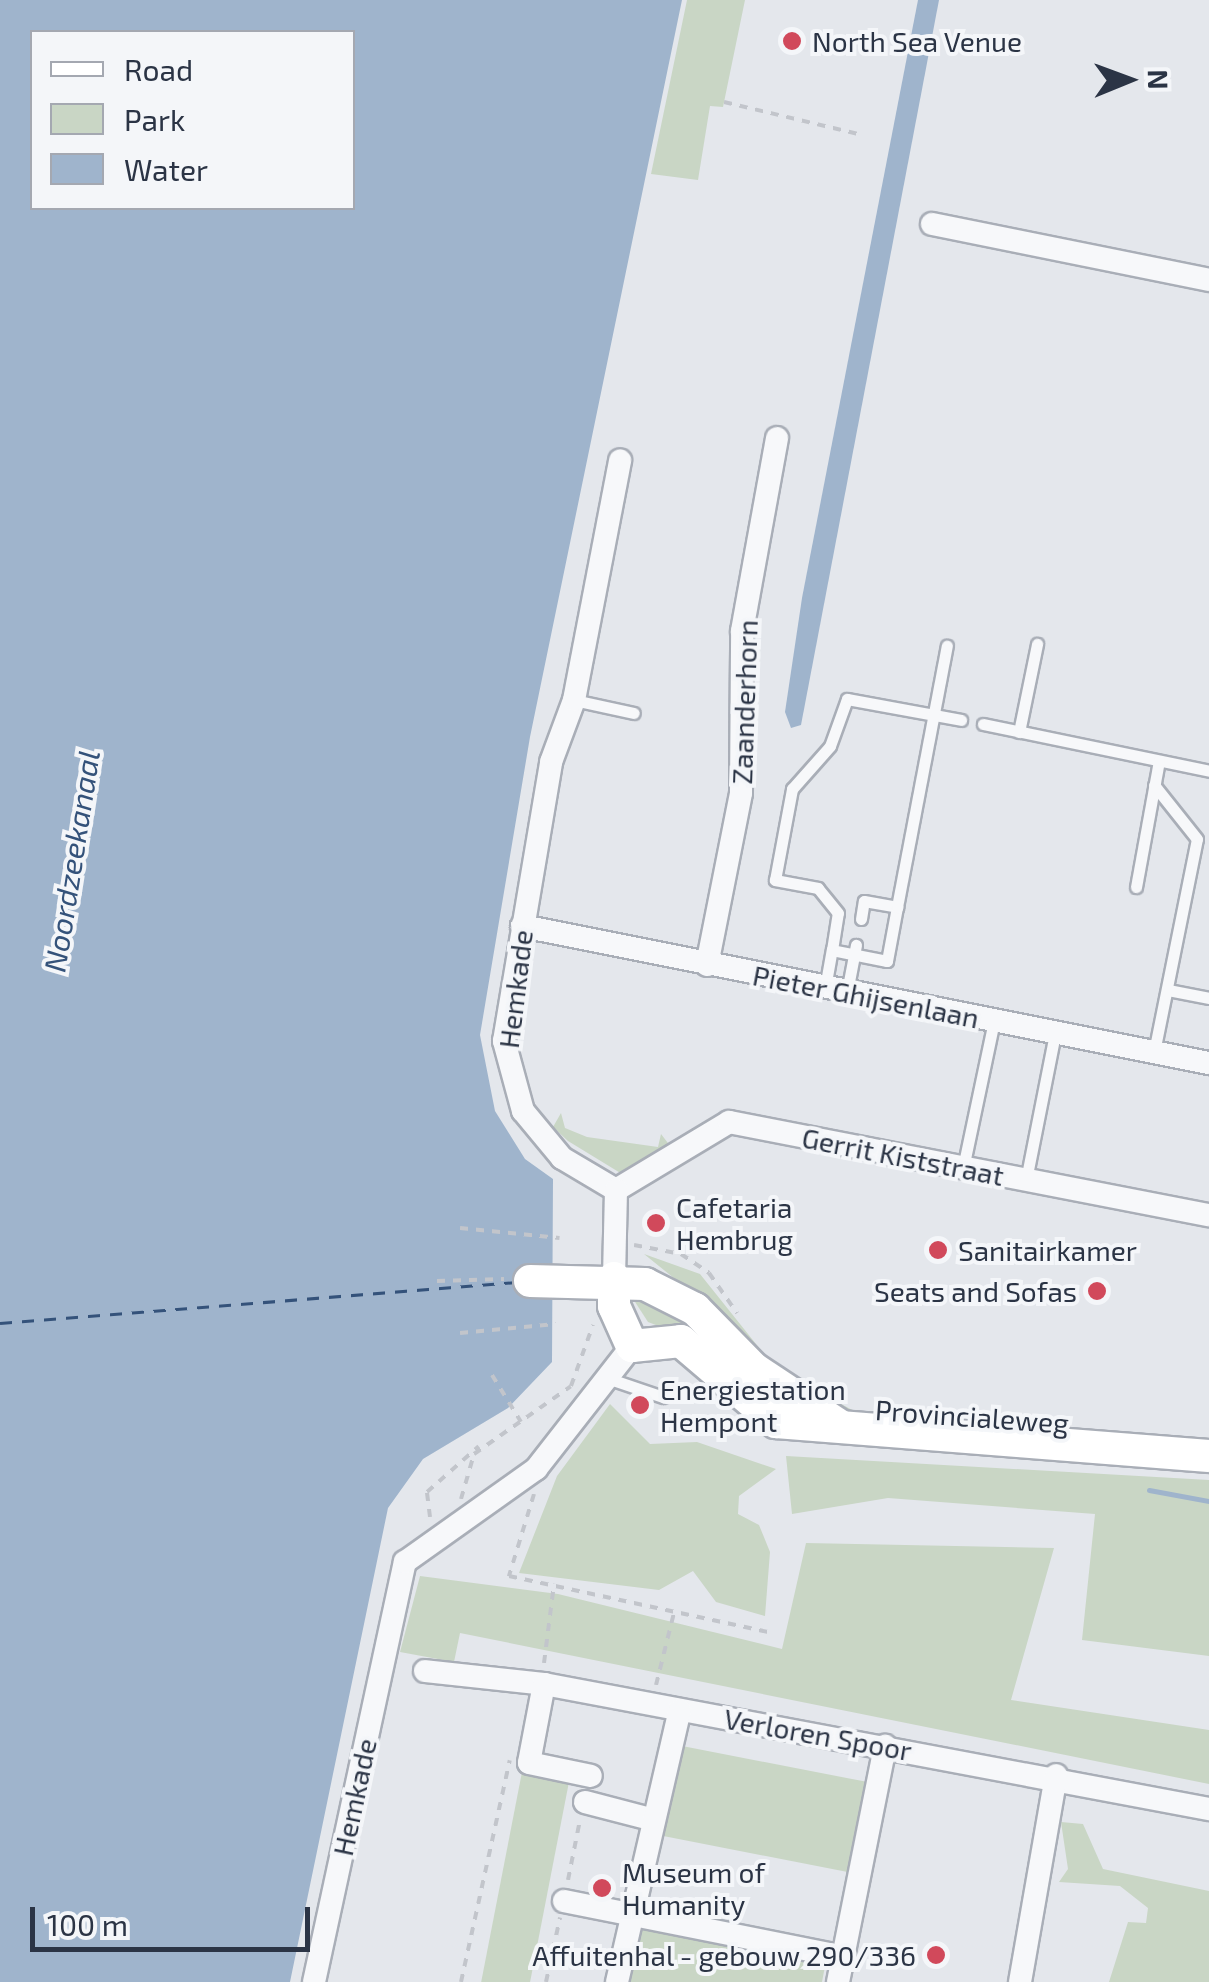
<!DOCTYPE html>
<html>
<head>
<meta charset="utf-8">
<style>
	body { margin:0 }
	#map { position:relative; width:1209px; height:1982px; overflow:hidden; background:#e4e7ec; font-family:"Exo 2",sans-serif }
	div>[style] { position:absolute }
	[style*='--x'] { left:calc(var(--x)*1px); top:calc(var(--y)*1px); width:calc(var(--w)*1px); rotate:calc(var(--a)*1deg) }
	.green>* { inset:0; background:#c9d6c5; transform-origin:0 0 }
	.water>* { inset:0; background:#9fb4cc }
	.stream>* { height:5px; margin:-2.5px; padding:0 2.5px; transform-origin:2.5px; border-radius:2.5px; background:#9fb4cc }
	.ferry>* { height:2.5px; margin-top:-1.25px; transform-origin:0; background:repeating-linear-gradient(90deg,#34527a 0 12px,transparent 0 22px) }
	.path>* { height:4px; margin-top:-2px; transform-origin:0; background:repeating-linear-gradient(90deg,#c2c5cb 0 8px,transparent 0 16px) }
	.roads { filter:drop-shadow(2px 0 #a9aeb7) drop-shadow(-2px 0 #a9aeb7) drop-shadow(0 2px #a9aeb7) drop-shadow(0 -2px #a9aeb7) }
	.service>* { height:11px; margin:-5.5px; padding:0 5.5px; transform-origin:5.5px; border-radius:5.5px; background:#f7f8fa }
	.minor>* { height:22px; margin:-11px; padding:0 11px; transform-origin:11px; border-radius:11px; background:#f7f8fa }
	.secondary>* { height:32px; margin:-16px; padding:0 16px; transform-origin:16px; border-radius:16px; background:#fff }
	.dots>* { width:28px; height:28px; translate:-50% -50%; box-sizing:border-box; border:5px solid #f4f6f9; border-radius:50% }
	span { translate:-50% -50%; white-space:nowrap; text-align:center; line-height:1.15; -webkit-text-stroke:8px #f4f6f9; paint-order:stroke }
	.poi-label { font-size:28px; color:#2b3445 }
	.left { translate:0 -50%; text-align:left }
	.right { translate:-100% -50%; text-align:right }
	.street-label { font-size:28px; color:#2b3445 }
	.water-label { font-size:30px; color:#34527a; font-style:italic }
	.legend { position:absolute; left:30px; top:30px; width:325px; height:180px; box-sizing:border-box; background:#f4f6f9; border:2px solid #a4a8b1; margin:0; padding:12px 18px; list-style:none; font-size:30px; color:#2b3445 }
	.legend li { display:flex; align-items:center; gap:20px; height:50px }
	.legend b { width:50px; border:2px solid #a4a8b1 }
	.north { position:absolute; left:1079px; top:30px; width:100px; height:100px; -webkit-text-stroke:8px #f4f6f9; paint-order:stroke; rotate:89deg; font-size:28px; font-weight:700; line-height:40px; text-align:center; color:#2b3445 }
	.north::after { content:''; display:block; margin:auto; width:35px; height:45px; background:#2b3445; clip-path:polygon(50% 0,100% 100%,50% 72%,0 100%) }
	.scale { position:absolute; left:30px; top:1907px; width:280px; height:45px; box-sizing:border-box; border:5px solid #2b3445; border-top:0; padding-left:12px; font-size:30px; line-height:35px; white-space:nowrap; color:#2b3445; -webkit-text-stroke:8px #f4f6f9; paint-order:stroke }
</style>
</head>
<body>
<div id="map">
	<div class="green">
		<div style="clip-path:polygon(687px 0,745px 0,723px 107px,710px 106px,698px 180px,651px 174px)"></div>
		<div style="clip-path:polygon(561px 1113px,565px 1128px,587px 1137px,658px 1147px,661px 1134px,671px 1147px,622px 1174px,568px 1141px,553px 1127px)"></div>
		<div style="clip-path:polygon(644px 1254px,700px 1274px,776px 1369px,856px 1412px,1209px 1438px,1209px 1446px,877px 1423px,823px 1406px,773px 1374px,721px 1316px)"></div>
		<div style="clip-path:polygon(628px 1291px,652px 1295px,727px 1352px,648px 1322px)"></div>
		<div style="clip-path:polygon(610px 1404px,650px 1444px,697px 1442px,776px 1469px,739px 1496px,738px 1514px,759px 1525px,770px 1552px,765px 1616px,716px 1602px,693px 1571px,659px 1590px,519px 1573px,557px 1476px)"></div>
		<div style="clip-path:polygon(786px 1456px,1209px 1480px,1209px 1656px,1082px 1640px,1095px 1514px,888px 1498px,792px 1514px)"></div>
		<div style="clip-path:polygon(806px 1543px,1054px 1548px,1011px 1700px,1209px 1730px,1209px 1784px,460px 1633px,454px 1662px,400px 1652px,420px 1576px,558px 1594px,782px 1649px)"></div>
		<div style="left:677px;top:1745px;width:193px;height:92px;rotate:11deg"></div>
		<div style="left:522px;top:1772px;width:48px;height:215px;rotate:11deg"></div>
		<div style="clip-path:polygon(1061px 1822px,1083px 1824px,1103px 1869px,1209px 1891px,1209px 1982px,1109px 1982px,1128px 1922px,1146px 1923px,1148px 1908px,1120px 1886px,1059px 1882px,1068px 1869px)"></div>
		<div style="clip-path:polygon(626px 1920px,826px 1961px,822px 1982px,614px 1982px)"></div>
	</div>
	<div class="water">
		<div style="clip-path:polygon(evenodd,0 0,682px 0,530px 737px,480px 1035px,495px 1111px,525px 1159px,553px 1179px,552px 1362px,508px 1408px,423px 1459px,388px 1508px,290px 1982px,0 1982px,0 0,32px 32px,352px 32px,352px 208px,32px 208px,32px 32px)"></div>
		<div style="clip-path:polygon(918px 0,939px 0,801px 725px,791px 728px,785px 712px,802px 598px)"></div>
	</div>
	<div class="stream">
		<div style="--x:1149;--y:1490;--w:61;--a:10.4"></div>
	</div>
	<div class="ferry">
		<div style="--x:0;--y:1323;--w:519;--a:-4.53"></div>
	</div>
	<div class="path">
		<div style="--x:724;--y:102;--w:138;--a:13.4"></div>
		<div style="--x:460;--y:1228;--w:100;--a:5.7"></div>
		<div style="--x:634;--y:1245;--w:48;--a:10.8"></div>
		<div style="--x:681;--y:1254;--w:34;--a:34"></div>
		<div style="--x:709;--y:1273;--w:49;--a:55"></div>
		<div style="--x:437;--y:1281;--w:67;--a:-1.7"></div>
		<div style="--x:460;--y:1333;--w:96;--a:-5.4"></div>
		<div style="--x:492;--y:1375;--w:55;--a:58.3"></div>
		<div style="--x:534;--y:1494;--w:86;--a:107"></div>
		<div style="--x:509;--y:1576;--w:270;--a:12.2"></div>
		<div style="--x:461;--y:1499;--w:47;--a:-73.9"></div>
		<div style="--x:474;--y:1454;--w:118;--a:-35"></div>
		<div style="--x:571;--y:1386;--w:65;--a:-70.2"></div>
		<div style="--x:430;--y:1517;--w:25;--a:-97"></div>
		<div style="--x:427;--y:1492;--w:69;--a:-41.5"></div>
		<div style="--x:544;--y:1663;--w:80;--a:-82.8"></div>
		<div style="--x:656;--y:1685;--w:78;--a:-76"></div>
		<div style="--x:568;--y:1880;--w:61;--a:-78.7"></div>
		<div style="--x:461;--y:1982;--w:227;--a:-77.6"></div>
		<div style="--x:546;--y:1982;--w:66;--a:-77.7"></div>
	</div>
	<div class="roads">
		<div class="service">
			<div style="--x:574;--y:700;--w:61;--a:12.2"></div>
			<div style="--x:983;--y:724;--w:231;--a:11.7"></div>
			<div style="--x:1019;--y:732;--w:90;--a:-78.4"></div>
			<div style="--x:1136;--y:887;--w:128;--a:-79.7"></div>
			<div style="--x:897;--y:907;--w:55;--a:100.5"></div>
			<div style="--x:887;--y:961;--w:56;--a:-168.7"></div>
			<div style="--x:832;--y:950;--w:37;--a:-81"></div>
			<div style="--x:838;--y:913;--w:32;--a:-129"></div>
			<div style="--x:818;--y:888;--w:44;--a:-169.5"></div>
			<div style="--x:775;--y:880;--w:93;--a:-79.4"></div>
			<div style="--x:792;--y:789;--w:57;--a:-48.5"></div>
			<div style="--x:830;--y:746;--w:50;--a:-70.1"></div>
			<div style="--x:847;--y:699;--w:116;--a:10.4"></div>
			<div style="--x:861;--y:919;--w:18;--a:-81"></div>
			<div style="--x:864;--y:901;--w:34;--a:10"></div>
			<div style="--x:897;--y:907;--w:266;--a:-79.2"></div>
			<div style="--x:825;--y:988;--w:39;--a:-80"></div>
			<div style="--x:1168;--y:990;--w:42;--a:11"></div>
			<div style="--x:847;--y:992;--w:48;--a:-79.2"></div>
			<div style="--x:1154;--y:1052;--w:217;--a:-78.6"></div>
			<div style="--x:1197;--y:839;--w:69;--a:-128.5"></div>
			<div style="--x:963;--y:1168;--w:150;--a:-78.1"></div>
			<div style="--x:1026;--y:1180;--w:150;--a:-78.8"></div>
			<div style="--x:607;--y:1378;--w:59;--a:18.7"></div>
		</div>
		<div class="minor">
			<div style="--x:932;--y:224;--w:283;--a:11.4"></div>
			<div style="--x:522;--y:926;--w:701;--a:11.28"></div>
			<div style="--x:707;--y:965;--w:175;--a:-78.8"></div>
			<div style="--x:741;--y:793;--w:162;--a:-89.6"></div>
			<div style="--x:742;--y:631;--w:196;--a:-79.7"></div>
			<div style="--x:616;--y:1190;--w:63;--a:-149.3"></div>
			<div style="--x:562;--y:1158;--w:61;--a:-129.7"></div>
			<div style="--x:523;--y:1111;--w:73;--a:-105.2"></div>
			<div style="--x:504;--y:1041;--w:283;--a:-80.4"></div>
			<div style="--x:551;--y:762;--w:66;--a:-69.6"></div>
			<div style="--x:574;--y:700;--w:244;--a:-79.1"></div>
			<div style="--x:616;--y:1190;--w:132;--a:-31"></div>
			<div style="--x:729;--y:1122;--w:489;--a:11"></div>
			<div style="--x:614;--y:1278;--w:88;--a:-88.7"></div>
			<div style="--x:425;--y:1671;--w:120;--a:6.2"></div>
			<div style="--x:544;--y:1684;--w:677;--a:10.65"></div>
			<div style="--x:544;--y:1684;--w:80;--a:100.8"></div>
			<div style="--x:529;--y:1763;--w:63;--a:11.8"></div>
			<div style="--x:585;--y:1802;--w:71;--a:14.6"></div>
			<div style="--x:564;--y:1901;--w:285;--a:11.3"></div>
			<div style="--x:314;--y:1982;--w:430;--a:-77.8"></div>
			<div style="--x:405;--y:1562;--w:161;--a:-35.4"></div>
			<div style="--x:536;--y:1469;--w:156;--a:-52"></div>
			<div style="--x:617;--y:1982;--w:279;--a:-77"></div>
			<div style="--x:838;--y:1982;--w:241;--a:-78.7"></div>
			<div style="--x:1020;--y:1982;--w:210;--a:-80.1"></div>
		</div>
		<div class="secondary">
			<div style="--x:614;--y:1278;--w:28;--a:90"></div>
			<div style="--x:614;--y:1306;--w:44;--a:65.8"></div>
			<div style="--x:632;--y:1346;--w:49;--a:-5.8"></div>
			<div style="--x:681;--y:1341;--w:125;--a:40.5"></div>
			<div style="--x:776;--y:1422;--w:434;--a:4.5"></div>
			<div style="--x:530;--y:1281;--w:115;--a:1.5"></div>
			<div style="--x:645;--y:1284;--w:56;--a:26.6"></div>
			<div style="--x:695;--y:1309;--w:84;--a:45.5"></div>
			<div style="--x:754;--y:1369;--w:103;--a:33.5"></div>
		</div>
	</div>
	<div class="dots">
		<div style="left:792px;top:41px;background:#d1495b"></div>
		<div style="left:656px;top:1223px;background:#d1495b"></div>
		<div style="left:938px;top:1250px;background:#d1495b"></div>
		<div style="left:1097px;top:1291px;background:#d1495b"></div>
		<div style="left:640px;top:1405px;background:#d1495b"></div>
		<div style="left:602px;top:1888px;background:#d1495b"></div>
		<div style="left:936px;top:1955px;background:#d1495b"></div>
	</div>
	<div class="poi-label">
		<span class="left" style="left:812px;top:41px">North Sea Venue</span>
		<span class="left" style="left:676px;top:1223px">Cafetaria<br>Hembrug</span>
		<span class="left" style="left:958px;top:1250px">Sanitairkamer</span>
		<span class="right" style="left:1077px;top:1291px">Seats and Sofas</span>
		<span class="left" style="left:660px;top:1405px">Energiestation<br>Hempont</span>
		<span class="left" style="left:622px;top:1888px">Museum of<br>Humanity</span>
		<span class="right" style="left:916px;top:1955px">Affuitenhal - gebouw 290/336</span>
	</div>
	<div class="street-label">
		<span style="left:744px;top:702px;rotate:-88deg">Zaanderhorn</span>
		<span style="left:515px;top:989px;rotate:-83deg">Hemkade</span>
		<span style="left:866px;top:996px;rotate:11deg">Pieter Ghijsenlaan</span>
		<span style="left:903px;top:1156px;rotate:11deg">Gerrit Kiststraat</span>
		<span style="left:972px;top:1416px;rotate:4deg">Provincialeweg</span>
		<span style="left:818px;top:1734px;rotate:10deg">Verloren Spoor</span>
		<span style="left:354px;top:1797px;rotate:-78deg">Hemkade</span>
	</div>
	<div class="water-label">
		<span style="left:71px;top:861px;rotate:-81deg">Noordzeekanaal</span>
	</div>
	<ul class="legend">
	<li><b style="height:12px;background:#fff"></b>Road</li>
	<li><b style="height:28px;background:#c9d6c5"></b>Park</li>
	<li><b style="height:28px;background:#9fb4cc"></b>Water</li>
	</ul>
	<div class="north">N</div>
	<div class="scale">100 m</div>
</div>
</body>
</html>
